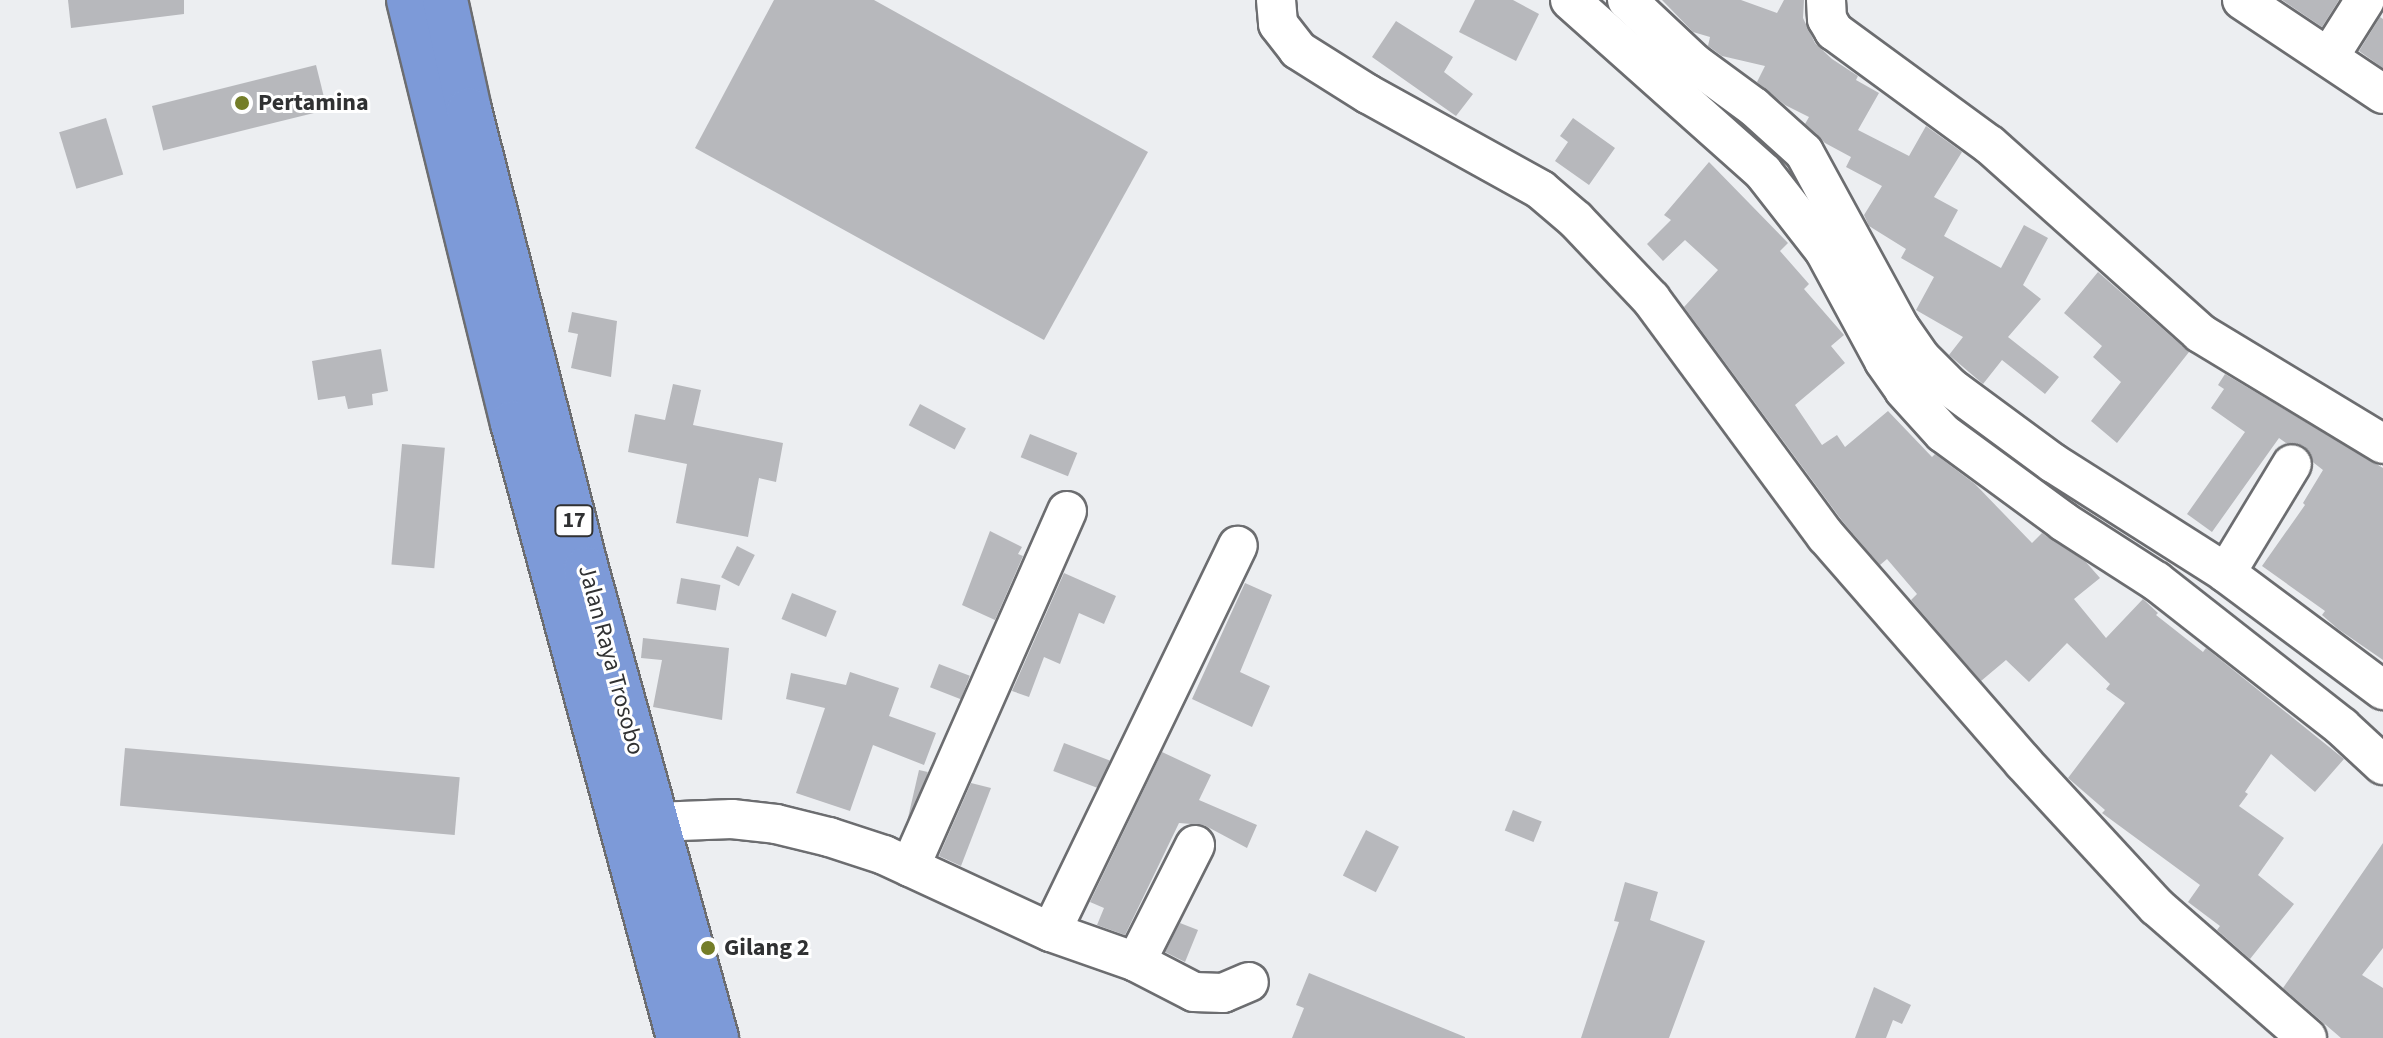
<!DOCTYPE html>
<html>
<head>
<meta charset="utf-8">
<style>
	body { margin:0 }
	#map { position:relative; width:2383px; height:1038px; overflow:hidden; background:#eceef1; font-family:"Source Sans 3",sans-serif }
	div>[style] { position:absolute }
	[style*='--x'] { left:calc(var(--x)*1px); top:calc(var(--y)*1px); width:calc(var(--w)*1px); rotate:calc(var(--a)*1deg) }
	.building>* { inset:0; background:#b7b8bc; transform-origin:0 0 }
	.roads { filter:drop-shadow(2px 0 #6c6d70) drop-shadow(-2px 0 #6c6d70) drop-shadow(0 2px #6c6d70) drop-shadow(0 -2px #6c6d70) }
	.minor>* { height:38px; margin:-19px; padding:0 19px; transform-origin:19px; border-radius:19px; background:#fff }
	.highway>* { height:44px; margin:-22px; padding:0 22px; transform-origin:22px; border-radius:22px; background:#7d9ad8 }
	.dots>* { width:22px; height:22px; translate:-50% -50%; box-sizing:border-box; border:4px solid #fff; border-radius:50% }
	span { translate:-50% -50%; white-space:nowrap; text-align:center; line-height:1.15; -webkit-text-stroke:6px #fff; paint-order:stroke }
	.shield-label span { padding:2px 6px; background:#fff; border:2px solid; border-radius:6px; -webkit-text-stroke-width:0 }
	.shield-label { font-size:22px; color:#303132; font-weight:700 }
	.poi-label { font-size:24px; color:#303132; font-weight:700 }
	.left { translate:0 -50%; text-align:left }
	.street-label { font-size:24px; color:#303132 }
</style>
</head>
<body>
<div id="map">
	<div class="building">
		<div style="clip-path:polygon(68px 0,184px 0,184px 14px,71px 28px)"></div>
		<div style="clip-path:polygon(774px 0,874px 0,1148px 152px,1044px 340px,695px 148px)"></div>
		<div style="clip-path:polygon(1475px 0,1513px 0,1539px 14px,1516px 61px,1459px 32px)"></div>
		<div style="clip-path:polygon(1662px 0,1741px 0,1777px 13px,1784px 0,1804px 0,1803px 18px,1815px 43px,1832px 59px,1858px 76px,1856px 80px,1879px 93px,1858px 130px,1909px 156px,1926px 126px,1962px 152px,1934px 197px,1958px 210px,1944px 236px,2001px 268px,2024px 225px,2048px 238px,2023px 285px,2041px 299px,2008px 337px,2059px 377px,2045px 394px,2002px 360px,1983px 384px,1949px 355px,1963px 337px,1916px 310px,1934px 277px,1901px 258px,1906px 249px,1869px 226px,1864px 215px,1882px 186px,1846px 167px,1851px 157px,1825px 143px,1805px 124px,1809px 117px,1785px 105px,1757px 82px,1765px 66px,1722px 56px,1708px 46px,1710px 37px,1693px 32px)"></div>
		<div style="clip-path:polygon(2282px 0,2339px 0,2322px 27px)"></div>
		<div style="clip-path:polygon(2380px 17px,2383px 19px,2383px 68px,2359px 51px)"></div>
		<div style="clip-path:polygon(1396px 21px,1453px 57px,1444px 72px,1473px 94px,1456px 116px,1372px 57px)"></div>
		<div style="left:316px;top:65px;width:46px;height:169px;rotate:76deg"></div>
		<div style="left:106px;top:118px;width:59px;height:49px;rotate:73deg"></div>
		<div style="clip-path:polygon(1573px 118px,1615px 148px,1589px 185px,1555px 161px,1568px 142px,1560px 136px)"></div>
		<div style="clip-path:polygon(1709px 162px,1788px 243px,1780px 251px,1809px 284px,1804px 289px,1844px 335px,1831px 346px,1845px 363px,1795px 405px,1822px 445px,1837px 435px,1845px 447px,1888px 411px,1932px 457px,1935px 454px,1975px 484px,2032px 543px,2042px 533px,2085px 561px,2100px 578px,2074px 599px,2106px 638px,2143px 599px,2158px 613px,2156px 615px,2203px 652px,2206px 648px,2344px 759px,2315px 792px,2271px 754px,2245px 792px,2248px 794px,2239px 806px,2284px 838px,2258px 875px,2294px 904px,2250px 959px,2217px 930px,2220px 926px,2188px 902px,2200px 885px,2102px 813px,2105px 810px,2068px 778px,2125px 703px,2106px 689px,2110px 684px,2067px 643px,2029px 682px,2006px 660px,1981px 681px,1911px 600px,1917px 594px,1887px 559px,1880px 565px,1843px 522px,1684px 307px,1718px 270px,1685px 240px,1663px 261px,1647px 244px,1671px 220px,1664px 215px)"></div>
		<div style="clip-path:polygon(2098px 272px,2189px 352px,2117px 443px,2091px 421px,2121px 382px,2093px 357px,2102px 346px,2064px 313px)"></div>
		<div style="clip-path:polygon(572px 312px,617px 321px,611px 377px,571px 368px,578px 334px,568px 332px)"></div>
		<div style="clip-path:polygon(381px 349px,388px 391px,372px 394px,373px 405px,348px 409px,345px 396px,318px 400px,312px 361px)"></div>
		<div style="clip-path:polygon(2225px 374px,2383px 468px,2383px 660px,2338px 629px,2322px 615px,2325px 611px,2262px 566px,2305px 505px,2303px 503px,2323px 470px,2314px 463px,2304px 446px,2286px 443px,2279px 438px,2212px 532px,2187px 514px,2245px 432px,2211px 408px,2224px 389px,2218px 385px)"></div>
		<div style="clip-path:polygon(673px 384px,701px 390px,693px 425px,783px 443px,776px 482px,759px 478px,748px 537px,676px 523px,687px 464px,628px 452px,635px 414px,665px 420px)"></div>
		<div style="left:920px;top:404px;width:52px;height:24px;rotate:28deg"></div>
		<div style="left:1030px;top:434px;width:51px;height:25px;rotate:22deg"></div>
		<div style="left:402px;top:444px;width:43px;height:121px;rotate:5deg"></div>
		<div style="clip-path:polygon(990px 531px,1022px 547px,1018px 554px,1023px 556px,995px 620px,962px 605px)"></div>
		<div style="left:737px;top:546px;width:20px;height:35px;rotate:27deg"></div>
		<div style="clip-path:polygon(1064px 573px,1116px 596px,1104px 624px,1079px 613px,1060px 664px,1044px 657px,1029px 697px,1012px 691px)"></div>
		<div style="left:681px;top:578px;width:40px;height:26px;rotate:10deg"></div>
		<div style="clip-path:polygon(1245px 583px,1272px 595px,1240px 672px,1270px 686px,1252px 727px,1192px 699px)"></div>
		<div style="left:792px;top:593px;width:48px;height:28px;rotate:22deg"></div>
		<div style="clip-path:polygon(643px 638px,729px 648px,722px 720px,653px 707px,662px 660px,641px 658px)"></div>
		<div style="left:939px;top:664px;width:33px;height:25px;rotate:21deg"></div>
		<div style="clip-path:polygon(850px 672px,899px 688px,889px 716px,936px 733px,924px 765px,873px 745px,850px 811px,796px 793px,825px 708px,786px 699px,791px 673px,846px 685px)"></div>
		<div style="left:1064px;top:743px;width:49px;height:30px;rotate:21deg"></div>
		<div style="left:125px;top:748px;width:336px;height:58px;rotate:5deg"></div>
		<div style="clip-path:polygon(1162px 752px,1211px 775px,1199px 800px,1257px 825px,1247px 848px,1204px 825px,1179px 823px,1125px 935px,1097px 925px,1104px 908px,1090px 902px)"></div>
		<div style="left:919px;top:770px;width:9px;height:70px;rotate:13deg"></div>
		<div style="clip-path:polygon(971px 783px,991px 788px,961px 866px,939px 856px)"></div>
		<div style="left:1513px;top:810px;width:31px;height:22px;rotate:22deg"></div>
		<div style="left:1366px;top:830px;width:37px;height:51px;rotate:27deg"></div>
		<div style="clip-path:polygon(2383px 843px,2383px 948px,2362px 975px,2383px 988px,2383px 1038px,2341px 1038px,2283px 988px)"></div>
		<div style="clip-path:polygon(1625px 882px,1658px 892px,1650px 920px,1705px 941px,1669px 1038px,1581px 1038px,1619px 922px,1614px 921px)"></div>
		<div style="clip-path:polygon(1180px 923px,1198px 930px,1185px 962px,1165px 952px)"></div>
		<div style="clip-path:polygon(1309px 973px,1465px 1037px,1465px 1038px,1292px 1038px,1304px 1008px,1296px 1005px)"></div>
		<div style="clip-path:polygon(1874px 987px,1911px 1005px,1902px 1024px,1893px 1020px,1886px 1038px,1855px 1038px)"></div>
	</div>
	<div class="roads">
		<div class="minor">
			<div style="--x:1276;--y:0;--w:24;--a:85"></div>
			<div style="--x:1278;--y:24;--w:33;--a:52"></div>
			<div style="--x:1298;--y:50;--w:83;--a:32.2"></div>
			<div style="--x:1368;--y:94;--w:198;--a:29"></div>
			<div style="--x:1541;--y:190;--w:46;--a:40.6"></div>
			<div style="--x:1576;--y:220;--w:109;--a:46.5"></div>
			<div style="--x:1651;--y:299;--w:295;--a:53.6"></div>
			<div style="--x:1826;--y:536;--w:300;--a:48.9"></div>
			<div style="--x:2023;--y:762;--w:197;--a:47.3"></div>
			<div style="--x:2157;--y:907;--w:199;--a:41.1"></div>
			<div style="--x:1570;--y:0;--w:259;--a:41.7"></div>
			<div style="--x:1763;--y:172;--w:99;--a:52"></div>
			<div style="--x:1824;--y:250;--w:126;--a:61.6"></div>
			<div style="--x:1884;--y:361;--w:35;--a:55"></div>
			<div style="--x:1904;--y:390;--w:58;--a:47.8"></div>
			<div style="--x:1943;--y:433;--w:150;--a:36.3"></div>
			<div style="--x:2064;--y:522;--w:109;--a:32.7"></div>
			<div style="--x:2156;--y:581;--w:236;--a:38.1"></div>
			<div style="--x:2342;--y:727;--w:56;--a:42.8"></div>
			<div style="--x:1627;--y:0;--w:92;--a:43.2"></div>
			<div style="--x:1694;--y:63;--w:74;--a:36.3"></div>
			<div style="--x:1754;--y:107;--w:67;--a:42"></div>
			<div style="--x:1804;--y:152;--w:200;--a:61.4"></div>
			<div style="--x:1900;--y:328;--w:38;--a:55"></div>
			<div style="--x:1922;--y:359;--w:40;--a:45"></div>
			<div style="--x:1950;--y:387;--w:128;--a:36.4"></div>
			<div style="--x:2053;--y:463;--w:205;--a:32.4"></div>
			<div style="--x:2226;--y:573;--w:196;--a:36.7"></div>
			<div style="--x:1826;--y:0;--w:19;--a:87"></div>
			<div style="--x:1827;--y:19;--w:14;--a:60"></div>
			<div style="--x:1834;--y:31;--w:193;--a:36.2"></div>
			<div style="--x:1990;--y:145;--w:282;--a:41.8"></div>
			<div style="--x:2200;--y:333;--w:214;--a:31.2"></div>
			<div style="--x:2242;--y:0;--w:169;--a:33.7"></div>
			<div style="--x:2329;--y:57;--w:67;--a:-57.7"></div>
			<div style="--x:2226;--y:573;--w:127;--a:-58.8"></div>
			<div style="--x:655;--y:822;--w:77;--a:-2.2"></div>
			<div style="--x:732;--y:819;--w:44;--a:6.5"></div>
			<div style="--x:776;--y:824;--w:55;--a:13.8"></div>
			<div style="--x:829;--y:837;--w:58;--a:18.1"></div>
			<div style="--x:884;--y:855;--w:184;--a:24.8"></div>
			<div style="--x:1051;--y:932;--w:90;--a:19.4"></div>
			<div style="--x:1136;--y:962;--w:65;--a:27.3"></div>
			<div style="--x:1194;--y:992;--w:29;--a:2"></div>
			<div style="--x:1223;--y:993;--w:28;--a:-23"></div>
			<div style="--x:910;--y:867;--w:389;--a:-66.2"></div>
			<div style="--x:1051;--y:932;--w:429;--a:-64.2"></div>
			<div style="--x:1136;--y:962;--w:131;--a:-63.2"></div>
		</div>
		<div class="highway">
			<div style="--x:409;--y:0;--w:436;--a:76.2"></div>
			<div style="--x:513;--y:423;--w:637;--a:74.89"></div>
			<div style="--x:445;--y:0;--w:113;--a:77.7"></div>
			<div style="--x:469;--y:110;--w:474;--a:75.7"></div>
			<div style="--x:586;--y:569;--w:487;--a:74.5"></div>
		</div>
	</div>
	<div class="dots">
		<div style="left:242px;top:103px;background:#747d28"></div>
		<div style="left:708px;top:948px;background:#747d28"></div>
	</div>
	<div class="shield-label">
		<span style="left:574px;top:521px">17</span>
	</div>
	<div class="poi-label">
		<span class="left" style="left:258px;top:103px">Pertamina</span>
		<span class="left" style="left:724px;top:948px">Gilang 2</span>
	</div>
	<div class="street-label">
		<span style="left:611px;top:660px;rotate:75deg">Jalan Raya Trosobo</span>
	</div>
</div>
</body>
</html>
